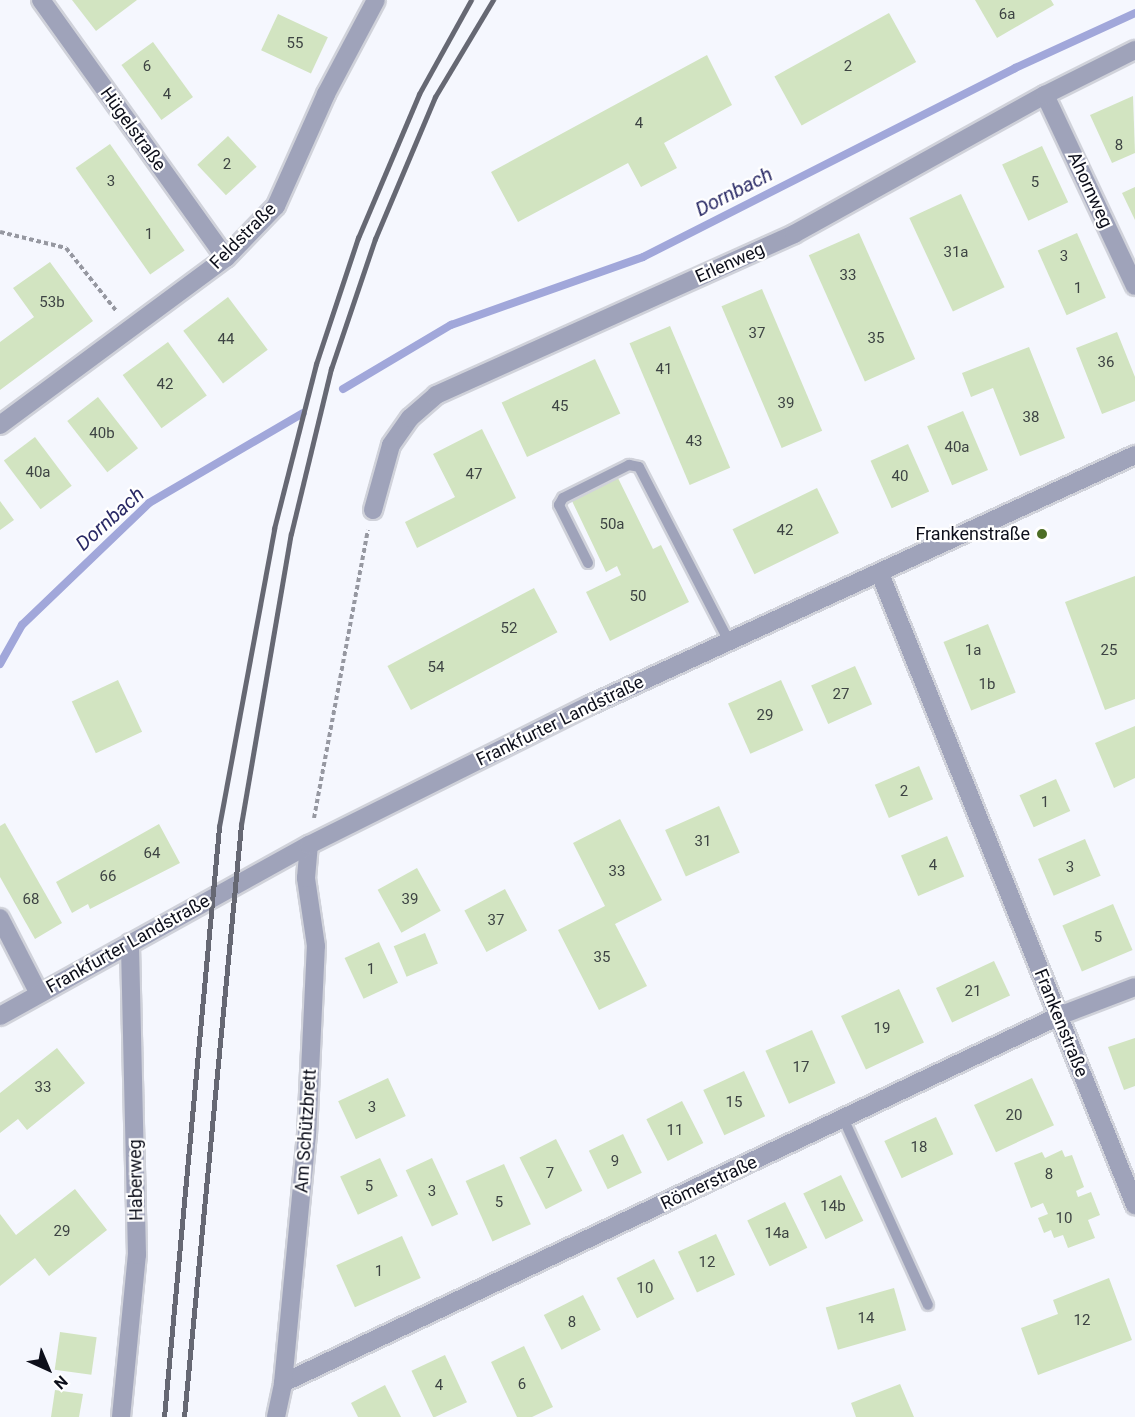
<!DOCTYPE html>
<html>
<head>
<meta charset="utf-8">
<style>
	body { margin:0 }
	#map { position:relative; width:1135px; height:1417px; overflow:hidden; background:#f5f7fe; font-family:Roboto,sans-serif }
	div>[style] { position:absolute }
	[style*='--x'] { left:calc(var(--x)*1px); top:calc(var(--y)*1px); width:calc(var(--w)*1px); rotate:calc(var(--a)*1deg) }
	.stream>* { height:8px; margin:-4px; padding:0 4px; transform-origin:4px; border-radius:4px; background:#a1a7da }
	.building>* { inset:0; background:#d2e4c1; transform-origin:0 0 }
	.path>* { height:4px; margin-top:-2px; transform-origin:0; background:repeating-linear-gradient(90deg,#9698a1 0 4.5px,transparent 0 7.5px) }
	.roads { filter:drop-shadow(2px 0 #d0d2da) drop-shadow(-2px 0 #d0d2da) drop-shadow(0 2px #d0d2da) drop-shadow(0 -2px #d0d2da) }
	.service>* { height:10px; margin:-5px; padding:0 5px; transform-origin:5px; border-radius:5px; background:#9fa3ba }
	.minor>* { height:18px; margin:-9px; padding:0 9px; transform-origin:9px; border-radius:9px; background:#9fa3ba }
	.tertiary>* { height:18px; margin:-9px; padding:0 9px; transform-origin:9px; border-radius:9px; background:#9fa3ba }
	.rail>* { height:4.5px; margin:-2.25px; padding:0 2.25px; transform-origin:2.25px; border-radius:2.25px; background:#666873 }
	.dots>* { width:16px; height:16px; translate:-50% -50%; box-sizing:border-box; border:3px solid #fff; border-radius:50% }
	span { translate:-50% -50%; white-space:nowrap; text-align:center; line-height:1.15; -webkit-text-stroke:4.5px #fff; paint-order:stroke }
	.number-label { font-size:15px; color:#3e4444 }
	.number-label span { -webkit-text-stroke-width:0 }
	.street-label { font-size:18px; color:#0d0f1b }
	.poi-label { font-size:18px; color:#0d0f1b }
	.right { translate:-100% -50%; text-align:right }
	.water-label { font-size:20px; color:#292965; font-style:italic }
	.north { position:absolute; left:18px; top:1339px; width:60px; height:60px; -webkit-text-stroke:4px #fff; paint-order:stroke; rotate:136deg; font-size:16px; font-weight:700; line-height:24px; text-align:center; color:#0d0f1b }
	.north::after { content:''; display:block; margin:auto; width:21px; height:27px; background:#0d0f1b; clip-path:polygon(50% 0,100% 100%,50% 72%,0 100%) }
</style>
</head>
<body>
<div id="map">
	<div class="stream">
		<div style="--x:343;--y:389;--w:126;--a:-30.7"></div>
		<div style="--x:451;--y:325;--w:204;--a:-19.5"></div>
		<div style="--x:643;--y:257;--w:417;--a:-26.9"></div>
		<div style="--x:1015;--y:68;--w:132;--a:-24.6"></div>
		<div style="--x:0;--y:664;--w:45;--a:-60.6"></div>
		<div style="--x:22;--y:625;--w:176;--a:-43.8"></div>
		<div style="--x:149;--y:503;--w:178;--a:-30.3"></div>
	</div>
	<div class="building">
		<div style="clip-path:polygon(72px 0,137px 0,96px 31px)"></div>
		<div style="clip-path:polygon(975px 0,1051px 0,1054px 5px,997px 38px)"></div>
		<div style="left:889px;top:13px;width:56px;height:131px;rotate:61deg"></div>
		<div style="left:278px;top:14px;width:55px;height:40px;rotate:25deg"></div>
		<div style="left:153px;top:42px;width:68px;height:39px;rotate:54deg"></div>
		<div style="clip-path:polygon(707px 55px,732px 105px,664px 143px,677px 168px,641px 187px,628px 163px,518px 222px,491px 172px)"></div>
		<div style="clip-path:polygon(1133px 96px,1135px 153px,1112px 163px,1090px 115px)"></div>
		<div style="left:228px;top:136px;width:42px;height:42px;rotate:47deg"></div>
		<div style="left:110px;top:144px;width:130px;height:42px;rotate:55deg"></div>
		<div style="left:1042px;top:146px;width:62px;height:44px;rotate:65deg"></div>
		<div style="clip-path:polygon(1135px 187px,1135px 220px,1122px 193px)"></div>
		<div style="left:961px;top:194px;width:103px;height:57px;rotate:65deg"></div>
		<div style="left:859px;top:233px;width:138px;height:55px;rotate:66deg"></div>
		<div style="left:1077px;top:233px;width:71px;height:43px;rotate:66deg"></div>
		<div style="clip-path:polygon(50px 262px,93px 321px,0 390px,0 342px,34px 317px,13px 288px)"></div>
		<div style="left:762px;top:289px;width:154px;height:44px;rotate:67deg"></div>
		<div style="left:228px;top:297px;width:66px;height:56px;rotate:53deg"></div>
		<div style="left:670px;top:326px;width:154px;height:44px;rotate:67deg"></div>
		<div style="clip-path:polygon(1117px 332px,1135px 377px,1135px 401px,1102px 414px,1076px 348px)"></div>
		<div style="left:168px;top:342px;width:66px;height:56px;rotate:54deg"></div>
		<div style="clip-path:polygon(1029px 347px,1065px 438px,1020px 456px,993px 388px,971px 397px,962px 373px)"></div>
		<div style="left:595px;top:359px;width:60px;height:103px;rotate:65deg"></div>
		<div style="left:98px;top:397px;width:65px;height:39px;rotate:52deg"></div>
		<div style="left:963px;top:411px;width:64px;height:39px;rotate:67deg"></div>
		<div style="clip-path:polygon(482px 429px,516px 498px,417px 548px,405px 522px,455px 497px,433px 454px)"></div>
		<div style="left:35px;top:437px;width:61px;height:39px;rotate:53deg"></div>
		<div style="left:908px;top:444px;width:52px;height:41px;rotate:66deg"></div>
		<div style="clip-path:polygon(618px 478px,653px 549px,661px 545px,689px 602px,610px 641px,586px 592px,621px 575px,617px 566px,606px 572px,572px 501px)"></div>
		<div style="left:817px;top:488px;width:50px;height:94px;rotate:64deg"></div>
		<div style="clip-path:polygon(0 501px,14px 520px,0 530px)"></div>
		<div style="clip-path:polygon(1135px 576px,1135px 699px,1105px 710px,1065px 602px)"></div>
		<div style="left:534px;top:588px;width:50px;height:166px;rotate:62deg"></div>
		<div style="left:988px;top:624px;width:74px;height:48px;rotate:68deg"></div>
		<div style="left:855px;top:666px;width:42px;height:48px;rotate:66deg"></div>
		<div style="left:118px;top:680px;width:57px;height:51px;rotate:65deg"></div>
		<div style="left:781px;top:680px;width:55px;height:58px;rotate:66deg"></div>
		<div style="clip-path:polygon(1135px 726px,1135px 778px,1114px 788px,1095px 743px)"></div>
		<div style="left:919px;top:766px;width:36px;height:48px;rotate:67deg"></div>
		<div style="left:1056px;top:779px;width:35px;height:40px;rotate:66deg"></div>
		<div style="left:719px;top:806px;width:51px;height:59px;rotate:66deg"></div>
		<div style="clip-path:polygon(620px 819px,662px 900px,615px 924px,647px 986px,599px 1010px,558px 930px,605px 906px,573px 843px)"></div>
		<div style="clip-path:polygon(5px 823px,62px 923px,35px 939px,0 877px,0 826px)"></div>
		<div style="clip-path:polygon(159px 824px,180px 863px,90px 909px,88px 904px,72px 913px,56px 882px)"></div>
		<div style="left:947px;top:836px;width:44px;height:50px;rotate:67deg"></div>
		<div style="left:1085px;top:839px;width:40px;height:51px;rotate:67deg"></div>
		<div style="left:417px;top:868px;width:49px;height:45px;rotate:61deg"></div>
		<div style="left:505px;top:889px;width:47px;height:46px;rotate:62deg"></div>
		<div style="left:1113px;top:904px;width:50px;height:55px;rotate:67deg"></div>
		<div style="left:425px;top:933px;width:33px;height:34px;rotate:67deg"></div>
		<div style="left:379px;top:942px;width:45px;height:38px;rotate:65deg"></div>
		<div style="left:994px;top:961px;width:38px;height:64px;rotate:65deg"></div>
		<div style="left:899px;top:989px;width:59px;height:64px;rotate:65deg"></div>
		<div style="left:812px;top:1030px;width:58px;height:51px;rotate:66deg"></div>
		<div style="clip-path:polygon(1135px 1038px,1135px 1086px,1124px 1090px,1108px 1047px)"></div>
		<div style="clip-path:polygon(57px 1048px,85px 1083px,27px 1130px,18px 1119px,0 1133px,0 1093px)"></div>
		<div style="left:744px;top:1071px;width:50px;height:45px;rotate:65deg"></div>
		<div style="left:388px;top:1078px;width:42px;height:55px;rotate:65deg"></div>
		<div style="left:1032px;top:1078px;width:52px;height:64px;rotate:65deg"></div>
		<div style="left:682px;top:1101px;width:47px;height:40px;rotate:63deg"></div>
		<div style="left:936px;top:1117px;width:41px;height:57px;rotate:65deg"></div>
		<div style="left:623px;top:1134px;width:43px;height:38px;rotate:64deg"></div>
		<div style="left:556px;top:1139px;width:58px;height:41px;rotate:63deg"></div>
		<div style="clip-path:polygon(1062px 1150px,1065px 1157px,1072px 1155px,1084px 1187px,1076px 1191px,1078px 1197px,1091px 1192px,1100px 1215px,1088px 1220px,1095px 1238px,1068px 1248px,1063px 1235px,1054px 1238px,1051px 1230px,1044px 1233px,1038px 1218px,1048px 1214px,1043px 1203px,1031px 1208px,1014px 1163px,1042px 1152px,1045px 1158px)"></div>
		<div style="left:380px;top:1158px;width:42px;height:44px;rotate:65deg"></div>
		<div style="left:432px;top:1158px;width:62px;height:29px;rotate:65deg"></div>
		<div style="left:504px;top:1164px;width:66px;height:42px;rotate:66deg"></div>
		<div style="left:841px;top:1175px;width:51px;height:42px;rotate:64deg"></div>
		<div style="clip-path:polygon(75px 1189px,107px 1230px,49px 1276px,35px 1258px,0 1286px,0 1214px,16px 1235px)"></div>
		<div style="left:785px;top:1202px;width:51px;height:42px;rotate:64deg"></div>
		<div style="left:716px;top:1234px;width:45px;height:42px;rotate:65deg"></div>
		<div style="left:402px;top:1236px;width:46px;height:72px;rotate:66deg"></div>
		<div style="left:654px;top:1259px;width:45px;height:42px;rotate:63deg"></div>
		<div style="clip-path:polygon(1109px 1278px,1132px 1340px,1038px 1375px,1021px 1328px,1058px 1314px,1053px 1300px)"></div>
		<div style="left:894px;top:1288px;width:44px;height:71px;rotate:74deg"></div>
		<div style="left:583px;top:1295px;width:39px;height:44px;rotate:63deg"></div>
		<div style="left:60px;top:1332px;width:37px;height:38px;rotate:8deg"></div>
		<div style="clip-path:polygon(524px 1346px,553px 1407px,532px 1417px,517px 1417px,491px 1362px)"></div>
		<div style="left:445px;top:1355px;width:52px;height:37px;rotate:65deg"></div>
		<div style="clip-path:polygon(900px 1384px,914px 1417px,856px 1417px,851px 1403px)"></div>
		<div style="clip-path:polygon(385px 1385px,401px 1417px,358px 1417px,351px 1403px)"></div>
		<div style="clip-path:polygon(55px 1390px,83px 1394px,79px 1417px,51px 1417px)"></div>
	</div>
	<div class="path">
		<div style="--x:0;--y:232;--w:68;--a:13.6"></div>
		<div style="--x:66;--y:248;--w:82;--a:51.4"></div>
		<div style="--x:314;--y:818;--w:293;--a:-79.4"></div>
	</div>
	<div class="roads">
		<div class="service">
			<div style="--x:588;--y:563;--w:65;--a:-116.6"></div>
			<div style="--x:559;--y:505;--w:8;--a:-60"></div>
			<div style="--x:563;--y:498;--w:74;--a:-26.6"></div>
			<div style="--x:629;--y:465;--w:10;--a:11"></div>
			<div style="--x:639;--y:467;--w:196;--a:62.7"></div>
			<div style="--x:844;--y:1120;--w:203;--a:65.6"></div>
		</div>
		<div class="minor">
			<div style="--x:41;--y:0;--w:317;--a:54.4"></div>
			<div style="--x:1045;--y:95;--w:211;--a:64.8"></div>
			<div style="--x:0;--y:425;--w:281;--a:-36.5"></div>
			<div style="--x:226;--y:258;--w:72;--a:-46.1"></div>
			<div style="--x:276;--y:206;--w:123;--a:-65.9"></div>
			<div style="--x:326;--y:94;--w:106;--a:-62"></div>
			<div style="--x:373;--y:510;--w:67;--a:-74.5"></div>
			<div style="--x:391;--y:445;--w:33;--a:-55"></div>
			<div style="--x:410;--y:418;--w:35;--a:-41"></div>
			<div style="--x:436;--y:395;--w:393;--a:-24.2"></div>
			<div style="--x:794;--y:234;--w:287;--a:-29"></div>
			<div style="--x:1045;--y:95;--w:101;--a:-26.6"></div>
			<div style="--x:880;--y:574;--w:681;--a:68"></div>
			<div style="--x:0;--y:918;--w:85;--a:62.8"></div>
			<div style="--x:283;--y:1383;--w:858;--a:-25.31"></div>
			<div style="--x:1059;--y:1016;--w:81;--a:-20.9"></div>
			<div style="--x:121;--y:1417;--w:163;--a:-84.4"></div>
			<div style="--x:137;--y:1255;--w:312;--a:-91.3"></div>
			<div style="--x:276;--y:1417;--w:35;--a:-78"></div>
			<div style="--x:283;--y:1383;--w:249;--a:-84.5"></div>
			<div style="--x:307;--y:1135;--w:189;--a:-87.3"></div>
			<div style="--x:316;--y:946;--w:69;--a:-98.4"></div>
			<div style="--x:306;--y:878;--w:33;--a:-85"></div>
		</div>
		<div class="tertiary">
			<div style="--x:0;--y:1016;--w:353;--a:-29"></div>
			<div style="--x:309;--y:845;--w:312;--a:-26.5"></div>
			<div style="--x:588;--y:706;--w:602;--a:-24.65"></div>
		</div>
	</div>
	<div class="rail">
		<div style="--x:164;--y:1417;--w:593;--a:-84.67"></div>
		<div style="--x:219;--y:827;--w:303;--a:-79.5"></div>
		<div style="--x:274;--y:529;--w:170;--a:-75.7"></div>
		<div style="--x:316;--y:364;--w:133;--a:-71.6"></div>
		<div style="--x:358;--y:238;--w:156;--a:-67"></div>
		<div style="--x:419;--y:94;--w:107;--a:-61"></div>
		<div style="--x:184;--y:1417;--w:595;--a:-84.5"></div>
		<div style="--x:241;--y:825;--w:295;--a:-80.3"></div>
		<div style="--x:291;--y:534;--w:170;--a:-76.4"></div>
		<div style="--x:331;--y:369;--w:137;--a:-71.3"></div>
		<div style="--x:375;--y:239;--w:154;--a:-67.1"></div>
		<div style="--x:435;--y:97;--w:113;--a:-59.1"></div>
	</div>
	<div class="dots">
		<div style="left:1042px;top:534px;background:#4d6e25"></div>
	</div>
	<div class="number-label">
		<span style="left:1007px;top:15px">6a</span>
		<span style="left:295px;top:44px">55</span>
		<span style="left:147px;top:67px">6</span>
		<span style="left:848px;top:67px">2</span>
		<span style="left:167px;top:95px">4</span>
		<span style="left:639px;top:124px">4</span>
		<span style="left:1119px;top:146px">8</span>
		<span style="left:227px;top:165px">2</span>
		<span style="left:111px;top:182px">3</span>
		<span style="left:1035px;top:183px">5</span>
		<span style="left:149px;top:235px">1</span>
		<span style="left:956px;top:253px">31a</span>
		<span style="left:1064px;top:257px">3</span>
		<span style="left:848px;top:276px">33</span>
		<span style="left:1078px;top:289px">1</span>
		<span style="left:52px;top:303px">53b</span>
		<span style="left:757px;top:334px">37</span>
		<span style="left:876px;top:339px">35</span>
		<span style="left:226px;top:340px">44</span>
		<span style="left:1106px;top:363px">36</span>
		<span style="left:664px;top:370px">41</span>
		<span style="left:165px;top:385px">42</span>
		<span style="left:786px;top:404px">39</span>
		<span style="left:560px;top:407px">45</span>
		<span style="left:1031px;top:418px">38</span>
		<span style="left:102px;top:434px">40b</span>
		<span style="left:694px;top:442px">43</span>
		<span style="left:957px;top:448px">40a</span>
		<span style="left:38px;top:473px">40a</span>
		<span style="left:474px;top:475px">47</span>
		<span style="left:900px;top:477px">40</span>
		<span style="left:612px;top:525px">50a</span>
		<span style="left:785px;top:531px">42</span>
		<span style="left:638px;top:597px">50</span>
		<span style="left:509px;top:629px">52</span>
		<span style="left:973px;top:651px">1a</span>
		<span style="left:1109px;top:651px">25</span>
		<span style="left:436px;top:668px">54</span>
		<span style="left:987px;top:685px">1b</span>
		<span style="left:841px;top:695px">27</span>
		<span style="left:765px;top:716px">29</span>
		<span style="left:904px;top:792px">2</span>
		<span style="left:1045px;top:803px">1</span>
		<span style="left:703px;top:842px">31</span>
		<span style="left:152px;top:854px">64</span>
		<span style="left:933px;top:866px">4</span>
		<span style="left:1070px;top:868px">3</span>
		<span style="left:617px;top:872px">33</span>
		<span style="left:108px;top:877px">66</span>
		<span style="left:31px;top:900px">68</span>
		<span style="left:410px;top:900px">39</span>
		<span style="left:496px;top:921px">37</span>
		<span style="left:1098px;top:938px">5</span>
		<span style="left:602px;top:958px">35</span>
		<span style="left:371px;top:970px">1</span>
		<span style="left:973px;top:992px">21</span>
		<span style="left:882px;top:1029px">19</span>
		<span style="left:801px;top:1068px">17</span>
		<span style="left:43px;top:1088px">33</span>
		<span style="left:734px;top:1103px">15</span>
		<span style="left:372px;top:1108px">3</span>
		<span style="left:1014px;top:1116px">20</span>
		<span style="left:675px;top:1131px">11</span>
		<span style="left:919px;top:1148px">18</span>
		<span style="left:615px;top:1162px">9</span>
		<span style="left:550px;top:1174px">7</span>
		<span style="left:1049px;top:1175px">8</span>
		<span style="left:369px;top:1187px">5</span>
		<span style="left:432px;top:1192px">3</span>
		<span style="left:499px;top:1203px">5</span>
		<span style="left:833px;top:1207px">14b</span>
		<span style="left:1064px;top:1219px">10</span>
		<span style="left:62px;top:1232px">29</span>
		<span style="left:777px;top:1234px">14a</span>
		<span style="left:707px;top:1263px">12</span>
		<span style="left:379px;top:1272px">1</span>
		<span style="left:645px;top:1289px">10</span>
		<span style="left:866px;top:1319px">14</span>
		<span style="left:1082px;top:1321px">12</span>
		<span style="left:572px;top:1323px">8</span>
		<span style="left:522px;top:1385px">6</span>
		<span style="left:439px;top:1386px">4</span>
	</div>
	<div class="street-label">
		<span style="left:133px;top:129px;rotate:54deg">Hügelstraße</span>
		<span style="left:1090px;top:190px;rotate:65deg">Ahornweg</span>
		<span style="left:243px;top:236px;rotate:-45deg">Feldstraße</span>
		<span style="left:730px;top:263px;rotate:-24deg">Erlenweg</span>
		<span style="left:560px;top:721px;rotate:-26deg">Frankfurter Landstraße</span>
		<span style="left:128px;top:944px;rotate:-29deg">Frankfurter Landstraße</span>
		<span style="left:1061px;top:1023px;rotate:68deg">Frankenstraße</span>
		<span style="left:306px;top:1131px;rotate:-86deg">Am Schützbrett</span>
		<span style="left:136px;top:1180px;rotate:-91deg">Haberweg</span>
		<span style="left:709px;top:1183px;rotate:-25deg">Römerstraße</span>
	</div>
	<div class="poi-label">
		<span class="right" style="left:1030px;top:534px">Frankenstraße</span>
	</div>
	<div class="water-label">
		<span style="left:734px;top:192px;rotate:-27deg">Dornbach</span>
		<span style="left:110px;top:519px;rotate:-42deg">Dornbach</span>
	</div>
	<div class="north">N</div>
</div>
</body>
</html>
